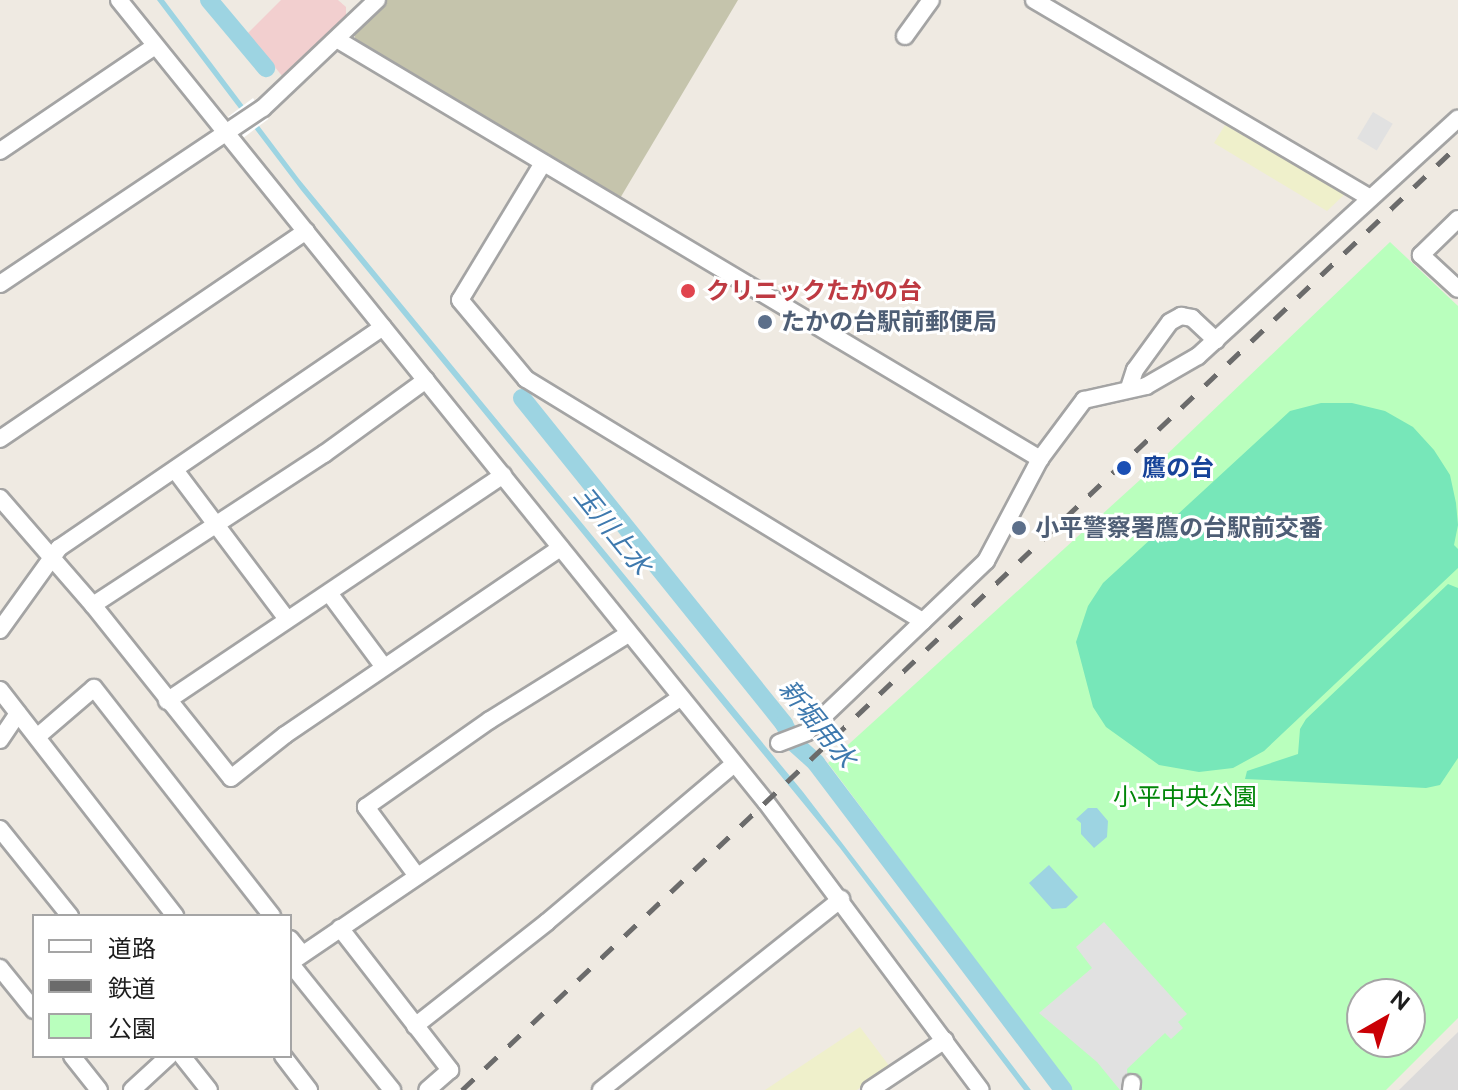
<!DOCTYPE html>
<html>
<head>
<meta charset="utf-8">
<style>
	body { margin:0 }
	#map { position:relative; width:1458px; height:1090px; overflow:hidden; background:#efeae2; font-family:Figtree,"Noto Sans JP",sans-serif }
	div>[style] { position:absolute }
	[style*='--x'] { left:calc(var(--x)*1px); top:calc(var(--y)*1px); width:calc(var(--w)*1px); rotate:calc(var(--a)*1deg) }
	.residential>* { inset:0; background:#dbdada }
	.commercial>* { inset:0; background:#f2cfcf }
	.construction>* { inset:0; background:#c5c4ac }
	.farmland>* { inset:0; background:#eff0cb }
	.park>* { inset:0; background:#b9ffbd }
	.pitch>* { inset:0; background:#77e7b9 }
	.parking>* { inset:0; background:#e1e1e1; transform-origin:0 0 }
	.water>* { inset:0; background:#9dd4e2 }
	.pier>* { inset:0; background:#fff; transform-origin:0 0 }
	.canal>* { height:18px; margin:-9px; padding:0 9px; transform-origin:9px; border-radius:9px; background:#9dd4e2 }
	.roads { filter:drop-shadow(2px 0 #a4a4a4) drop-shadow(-2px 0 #a4a4a4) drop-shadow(0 2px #a4a4a4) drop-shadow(0 -2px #a4a4a4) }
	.minor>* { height:16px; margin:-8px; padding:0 8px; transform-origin:8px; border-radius:8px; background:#fff }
	.rail>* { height:5px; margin-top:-2.5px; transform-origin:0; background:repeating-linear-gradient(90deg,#6b6b6b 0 16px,transparent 0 32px) }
	.dots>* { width:22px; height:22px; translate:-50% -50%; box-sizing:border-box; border:4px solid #fff; border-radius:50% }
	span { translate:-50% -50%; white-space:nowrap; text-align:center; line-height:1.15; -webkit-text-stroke:6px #fff; paint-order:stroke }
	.health-label { font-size:24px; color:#be3a42; font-weight:700 }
	.left { translate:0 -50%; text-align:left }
	.service-label { font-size:24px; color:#4e5e75; font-weight:700 }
	.transit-label { font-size:24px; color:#164399; font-weight:700 }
	.park-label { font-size:24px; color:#018608 }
	.water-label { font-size:26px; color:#3e79ae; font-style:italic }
	.legend { position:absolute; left:32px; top:914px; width:260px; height:144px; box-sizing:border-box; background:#fff; border:2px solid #a5a5a5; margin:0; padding:10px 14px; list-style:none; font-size:24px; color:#1d1d1d }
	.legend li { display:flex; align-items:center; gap:16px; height:40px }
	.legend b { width:40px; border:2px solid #a5a5a5 }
	.north { position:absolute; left:1346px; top:978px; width:80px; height:80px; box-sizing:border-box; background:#fff; border:2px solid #a5a5a5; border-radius:50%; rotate:39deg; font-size:22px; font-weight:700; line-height:32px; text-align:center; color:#1d1d1d }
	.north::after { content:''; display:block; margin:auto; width:28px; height:36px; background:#ca0005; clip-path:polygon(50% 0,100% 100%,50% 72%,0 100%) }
</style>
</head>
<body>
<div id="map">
	<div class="residential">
		<div style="clip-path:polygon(1458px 1032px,1458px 1090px,1399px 1090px)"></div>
	</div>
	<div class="commercial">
		<div style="clip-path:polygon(281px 0,338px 0,346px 7px,346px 18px,286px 81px,248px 33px)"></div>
	</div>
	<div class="construction">
		<div style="clip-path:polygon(384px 0,738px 0,619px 200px,357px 44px,353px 31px)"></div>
	</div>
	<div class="farmland">
		<div style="clip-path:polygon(1225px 125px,1345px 194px,1327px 211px,1214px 143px)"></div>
		<div style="clip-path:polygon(860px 1027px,890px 1067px,857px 1090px,765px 1090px)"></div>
	</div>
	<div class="park">
		<div style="clip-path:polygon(evenodd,1390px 242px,1458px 306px,1458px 1018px,1386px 1090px,1072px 1090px,828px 763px,1141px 479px,1390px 242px,1362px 994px,1410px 994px,1410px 1042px,1362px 1042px,1362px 994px)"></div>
	</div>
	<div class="pitch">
		<div style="clip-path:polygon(1321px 403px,1352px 403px,1385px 411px,1413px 427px,1434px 450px,1450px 475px,1456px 503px,1458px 525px,1454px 545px,1458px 549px,1458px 568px,1264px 751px,1233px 768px,1199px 772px,1159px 765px,1106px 727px,1093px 707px,1076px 642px,1088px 606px,1103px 583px,1290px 411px)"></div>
		<div style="clip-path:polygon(1448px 584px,1458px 588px,1458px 758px,1440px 785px,1426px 788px,1245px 779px,1247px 771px,1298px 754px,1300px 729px,1306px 719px)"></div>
	</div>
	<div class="parking">
		<div style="left:1373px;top:112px;width:23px;height:31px;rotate:31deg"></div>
		<div style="clip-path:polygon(1104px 922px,1187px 1014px,1178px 1022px,1183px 1028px,1171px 1039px,1165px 1033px,1127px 1069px,1129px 1090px,1120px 1090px,1097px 1062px,1039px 1013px,1092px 968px,1076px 947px)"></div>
	</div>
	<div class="water">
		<div style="clip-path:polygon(157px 0,164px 0,299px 179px,803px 792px,1031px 1090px,1024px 1090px,840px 848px,301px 190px)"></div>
		<div style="clip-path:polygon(1088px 808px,1097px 808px,1108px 821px,1107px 837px,1094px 848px,1081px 834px,1081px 823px,1076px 819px)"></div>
		<div style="clip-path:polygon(1049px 865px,1078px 897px,1066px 908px,1052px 909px,1029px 883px)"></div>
	</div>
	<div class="pier">
		<div style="left:253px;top:98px;width:26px;height:31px;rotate:53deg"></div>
	</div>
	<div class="canal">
		<div style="--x:209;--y:0;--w:89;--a:50"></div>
		<div style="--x:522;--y:398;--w:418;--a:51.2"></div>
		<div style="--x:784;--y:724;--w:20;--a:63"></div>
		<div style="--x:793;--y:742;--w:31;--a:42"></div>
		<div style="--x:816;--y:763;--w:410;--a:52.9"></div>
	</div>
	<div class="roads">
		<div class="minor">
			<div style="--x:119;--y:0;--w:1030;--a:51.11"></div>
			<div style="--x:766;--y:802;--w:359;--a:53.3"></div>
			<div style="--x:1034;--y:0;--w:390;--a:30.5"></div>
			<div style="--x:905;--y:36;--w:44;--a:-54.2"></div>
			<div style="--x:338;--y:40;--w:818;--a:30.83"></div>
			<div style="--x:0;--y:151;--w:187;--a:-34.1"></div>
			<div style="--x:543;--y:163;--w:160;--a:121.2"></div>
			<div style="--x:460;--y:300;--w:103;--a:50.1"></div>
			<div style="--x:526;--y:379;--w:465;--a:31.4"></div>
			<div style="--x:1458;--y:219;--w:52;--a:135.8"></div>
			<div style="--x:1421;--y:255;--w:50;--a:42.6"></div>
			<div style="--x:0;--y:284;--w:316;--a:-33.8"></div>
			<div style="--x:263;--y:108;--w:157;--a:-43.5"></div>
			<div style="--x:1129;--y:388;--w:19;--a:-72"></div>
			<div style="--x:1135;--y:370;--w:59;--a:-53.9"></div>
			<div style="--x:1170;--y:322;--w:13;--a:-29"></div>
			<div style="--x:1181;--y:316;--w:11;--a:10"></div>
			<div style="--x:1192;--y:318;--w:33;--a:43"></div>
			<div style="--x:0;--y:439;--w:370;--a:-34.2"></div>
			<div style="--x:175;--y:470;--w:186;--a:53.1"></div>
			<div style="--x:0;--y:498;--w:142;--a:49"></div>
			<div style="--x:93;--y:605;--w:221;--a:51.4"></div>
			<div style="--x:231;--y:778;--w:69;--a:-38.5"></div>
			<div style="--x:285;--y:735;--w:333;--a:-34.2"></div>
			<div style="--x:329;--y:593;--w:92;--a:53.4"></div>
			<div style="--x:93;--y:605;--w:276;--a:-33.2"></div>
			<div style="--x:324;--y:454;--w:126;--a:-36"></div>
			<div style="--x:0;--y:630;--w:101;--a:-54.3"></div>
			<div style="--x:59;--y:548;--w:392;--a:-34.3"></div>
			<div style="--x:0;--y:690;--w:286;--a:52.2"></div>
			<div style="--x:167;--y:701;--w:405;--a:-33.9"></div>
			<div style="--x:37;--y:737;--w:75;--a:-40.7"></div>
			<div style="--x:94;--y:688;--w:289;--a:52"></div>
			<div style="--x:0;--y:740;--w:32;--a:-56"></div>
			<div style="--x:779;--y:743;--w:30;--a:-21"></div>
			<div style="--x:807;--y:732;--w:248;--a:-43.7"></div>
			<div style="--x:986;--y:561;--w:115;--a:-62.1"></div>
			<div style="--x:1040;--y:459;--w:74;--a:-53.3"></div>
			<div style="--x:1084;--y:400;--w:64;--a:-12.7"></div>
			<div style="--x:1146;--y:386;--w:60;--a:-30"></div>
			<div style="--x:1198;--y:356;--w:352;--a:-42.4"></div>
			<div style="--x:0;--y:829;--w:112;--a:51.2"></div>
			<div style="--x:417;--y:876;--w:86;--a:-126.5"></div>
			<div style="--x:366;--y:807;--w:151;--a:-35.1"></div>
			<div style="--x:490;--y:720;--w:163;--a:-31.9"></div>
			<div style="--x:340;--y:928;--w:180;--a:52.2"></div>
			<div style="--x:450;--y:1070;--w:30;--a:139"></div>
			<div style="--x:290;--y:939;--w:19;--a:51"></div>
			<div style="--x:290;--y:963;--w:472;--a:-34.2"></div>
			<div style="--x:290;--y:963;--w:163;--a:51.2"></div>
			<div style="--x:0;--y:968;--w:54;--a:51"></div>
			<div style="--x:415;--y:1026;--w:168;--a:-38.2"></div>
			<div style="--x:547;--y:922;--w:245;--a:-40.2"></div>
			<div style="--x:72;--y:1056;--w:43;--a:51.5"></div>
			<div style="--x:182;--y:1056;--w:43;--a:51.5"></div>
			<div style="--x:283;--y:1056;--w:43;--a:52.6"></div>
			<div style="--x:132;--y:1090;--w:50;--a:-42.6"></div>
			<div style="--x:601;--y:1090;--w:307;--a:-38.5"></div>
			<div style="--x:870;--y:1090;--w:90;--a:-33.7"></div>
			<div style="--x:1131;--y:1090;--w:7;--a:-82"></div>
		</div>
	</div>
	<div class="rail">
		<div style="--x:462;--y:1090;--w:1373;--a:-43.49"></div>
	</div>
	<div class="dots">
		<div style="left:688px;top:291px;background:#e0444e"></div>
		<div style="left:765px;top:322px;background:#5c6f8a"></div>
		<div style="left:1124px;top:468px;background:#1a4fb4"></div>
		<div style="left:1019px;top:528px;background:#5c6f8a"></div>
	</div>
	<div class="health-label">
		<span class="left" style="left:706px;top:291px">クリニックたかの台</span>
	</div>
	<div class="service-label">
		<span class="left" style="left:781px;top:322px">たかの台駅前郵便局</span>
		<span class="left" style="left:1035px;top:528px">小平警察署鷹の台駅前交番</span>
	</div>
	<div class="transit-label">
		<span class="left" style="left:1142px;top:468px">鷹の台</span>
	</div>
	<div class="park-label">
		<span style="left:1185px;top:797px">小平中央公園</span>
	</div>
	<div class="water-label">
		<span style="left:612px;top:531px;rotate:51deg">玉川上水</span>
		<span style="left:817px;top:724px;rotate:51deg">新堀用水</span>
	</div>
	<ul class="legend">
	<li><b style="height:10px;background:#fff"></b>道路</li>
	<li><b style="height:10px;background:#6b6b6b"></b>鉄道</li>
	<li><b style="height:22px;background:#b9ffbd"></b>公園</li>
	</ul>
	<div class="north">N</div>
</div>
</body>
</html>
